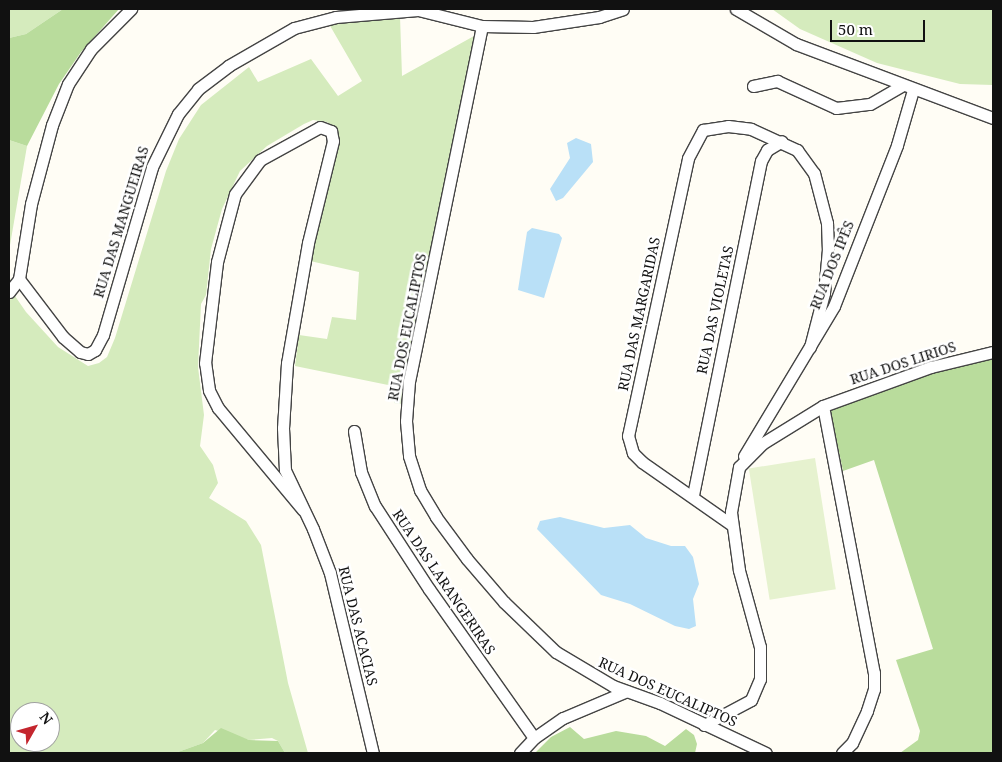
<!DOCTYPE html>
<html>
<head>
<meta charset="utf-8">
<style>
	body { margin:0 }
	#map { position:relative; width:1002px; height:762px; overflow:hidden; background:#fffdf5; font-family:"Noto Serif",serif }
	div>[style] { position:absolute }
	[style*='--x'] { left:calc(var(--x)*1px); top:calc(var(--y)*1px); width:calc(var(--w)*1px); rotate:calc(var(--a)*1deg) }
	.green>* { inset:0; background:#d5ebbd }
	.forest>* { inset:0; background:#b9dc9c }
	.pitch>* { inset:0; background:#e6f2cf; transform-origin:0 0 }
	.water>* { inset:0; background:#b9e0f7 }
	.roads { filter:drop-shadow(1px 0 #444) drop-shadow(-1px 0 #444) drop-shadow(0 1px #444) drop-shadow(0 -1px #444) }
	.street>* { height:11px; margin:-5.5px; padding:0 5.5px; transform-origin:5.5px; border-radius:5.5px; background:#fff }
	span { translate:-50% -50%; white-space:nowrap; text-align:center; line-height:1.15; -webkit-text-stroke:5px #fff; paint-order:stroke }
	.street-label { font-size:14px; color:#111 }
	.frame { position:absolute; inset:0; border:10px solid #111; pointer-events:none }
	.north { position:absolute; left:10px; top:702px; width:50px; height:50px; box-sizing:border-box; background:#fff; border:1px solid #a0a0a0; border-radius:50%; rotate:52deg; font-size:14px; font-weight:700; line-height:20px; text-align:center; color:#111 }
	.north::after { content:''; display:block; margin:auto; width:18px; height:22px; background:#c4262e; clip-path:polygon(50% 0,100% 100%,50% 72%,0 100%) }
	.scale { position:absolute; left:830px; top:20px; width:95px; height:22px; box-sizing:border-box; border:2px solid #111; border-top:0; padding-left:6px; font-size:15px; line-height:18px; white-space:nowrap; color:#111; -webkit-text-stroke:4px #fff; paint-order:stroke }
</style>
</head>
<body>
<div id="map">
	<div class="green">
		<div style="clip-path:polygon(9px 9px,63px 9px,26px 34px,9px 38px)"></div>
		<div style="clip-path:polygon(772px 9px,993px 9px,993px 85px,960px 84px,877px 63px,800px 29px)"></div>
		<div style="clip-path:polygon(evenodd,400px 16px,402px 76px,474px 36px,403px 404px,394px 403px,393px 386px,295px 366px,299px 335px,327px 339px,332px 317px,356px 320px,359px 272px,310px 261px,338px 143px,336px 129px,327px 122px,313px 120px,304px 124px,267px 146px,240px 171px,222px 209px,211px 249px,206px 295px,201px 304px,198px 367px,204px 415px,200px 446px,213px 465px,218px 483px,209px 498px,246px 521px,261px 545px,288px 683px,308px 753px,285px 753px,278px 741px,272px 738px,249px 740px,215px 730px,203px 743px,175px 753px,9px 753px,9px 274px,15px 296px,26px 312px,58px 347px,88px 366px,99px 363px,107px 357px,115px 338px,166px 171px,179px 139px,201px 105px,249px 67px,258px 82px,311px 59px,338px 96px,362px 81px,329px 24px,400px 16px,20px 712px,50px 712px,50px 742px,20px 742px,20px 712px)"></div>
		<div style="clip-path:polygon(9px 140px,27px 146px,9px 251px)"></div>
	</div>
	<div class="forest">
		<div style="clip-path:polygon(63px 9px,119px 9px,81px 52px,59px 84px,27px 146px,9px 140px,9px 38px,26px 34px)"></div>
		<div style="clip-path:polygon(993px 356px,993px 753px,900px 753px,918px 740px,920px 731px,896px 660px,933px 649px,874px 460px,843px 471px,830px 409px,936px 371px)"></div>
		<div style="clip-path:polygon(570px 727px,584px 739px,616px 731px,646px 736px,665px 746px,686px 729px,694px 735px,697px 744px,695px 753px,535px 753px,551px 737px)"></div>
		<div style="clip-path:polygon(221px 728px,249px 740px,278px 741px,285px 753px,175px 753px,203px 743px)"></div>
	</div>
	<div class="pitch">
		<div style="left:815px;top:458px;width:133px;height:67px;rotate:81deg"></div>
	</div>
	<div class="water">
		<div style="clip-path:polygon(576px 138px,591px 144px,593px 162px,563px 198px,556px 201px,550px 189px,570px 158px,567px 143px)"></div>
		<div style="clip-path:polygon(532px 228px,559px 234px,562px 238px,544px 298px,518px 290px,527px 232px)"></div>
		<div style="clip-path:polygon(560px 517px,604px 528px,630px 525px,646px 538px,671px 546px,685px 546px,693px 557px,699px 584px,693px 599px,696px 626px,689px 629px,675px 626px,630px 604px,601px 595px,537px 529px,540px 521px)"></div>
	</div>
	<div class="roads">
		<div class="street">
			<div style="--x:736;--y:9;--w:69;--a:30.3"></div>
			<div style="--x:796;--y:44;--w:210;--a:20.6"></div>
			<div style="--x:482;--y:26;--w:362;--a:101.6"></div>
			<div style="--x:409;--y:381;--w:40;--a:94.3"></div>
			<div style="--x:406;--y:421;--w:35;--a:85"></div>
			<div style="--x:409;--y:456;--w:36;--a:72"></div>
			<div style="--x:420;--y:490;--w:31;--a:59"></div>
			<div style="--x:436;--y:517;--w:52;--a:53.6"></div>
			<div style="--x:467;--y:559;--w:57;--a:49.3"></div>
			<div style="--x:504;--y:602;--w:72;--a:43.9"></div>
			<div style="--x:556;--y:652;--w:66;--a:30.8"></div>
			<div style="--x:613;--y:686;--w:50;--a:19.9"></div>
			<div style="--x:660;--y:703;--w:117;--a:25.3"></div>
			<div style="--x:753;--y:86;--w:25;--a:-12"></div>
			<div style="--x:777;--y:81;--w:65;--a:24.6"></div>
			<div style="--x:836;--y:108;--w:34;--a:-7"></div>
			<div style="--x:870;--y:104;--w:38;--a:-30"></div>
			<div style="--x:19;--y:279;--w:73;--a:52.8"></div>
			<div style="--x:63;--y:337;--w:23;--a:41"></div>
			<div style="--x:80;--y:352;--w:8;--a:14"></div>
			<div style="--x:88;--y:354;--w:8;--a:-30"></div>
			<div style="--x:95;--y:350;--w:17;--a:-62"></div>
			<div style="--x:103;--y:335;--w:175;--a:-73.7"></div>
			<div style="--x:152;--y:167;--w:59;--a:-63.9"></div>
			<div style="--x:178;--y:114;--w:32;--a:-51"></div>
			<div style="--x:198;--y:89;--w:38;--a:-37"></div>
			<div style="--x:228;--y:66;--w:76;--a:-29.9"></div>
			<div style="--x:294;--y:28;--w:43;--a:-14.7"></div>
			<div style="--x:336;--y:17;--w:82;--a:-4.9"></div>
			<div style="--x:418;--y:10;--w:66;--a:14"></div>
			<div style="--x:482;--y:26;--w:51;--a:1.1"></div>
			<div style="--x:533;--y:27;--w:67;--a:-8.6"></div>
			<div style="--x:599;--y:17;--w:25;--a:-18"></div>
			<div style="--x:9;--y:292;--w:16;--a:-52"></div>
			<div style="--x:19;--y:279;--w:76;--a:-80.9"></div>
			<div style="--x:31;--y:204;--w:82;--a:-75.1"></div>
			<div style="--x:52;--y:125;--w:44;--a:-68.7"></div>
			<div style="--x:68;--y:84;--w:42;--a:-56.7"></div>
			<div style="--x:91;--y:49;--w:57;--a:-45"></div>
			<div style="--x:823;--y:406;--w:272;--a:79.2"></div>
			<div style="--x:874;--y:673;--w:16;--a:90"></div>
			<div style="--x:874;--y:689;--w:23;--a:108"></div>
			<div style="--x:867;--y:711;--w:35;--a:115"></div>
			<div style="--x:852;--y:743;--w:14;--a:135"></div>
			<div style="--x:354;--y:431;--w:42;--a:80.3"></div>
			<div style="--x:361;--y:472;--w:37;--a:68"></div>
			<div style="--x:375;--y:506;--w:99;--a:57"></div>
			<div style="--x:429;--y:589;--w:182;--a:54.8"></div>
			<div style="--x:744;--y:456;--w:175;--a:-59"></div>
			<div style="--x:834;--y:306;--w:173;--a:-68.6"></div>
			<div style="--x:897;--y:145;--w:57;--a:-73.8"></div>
			<div style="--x:693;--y:495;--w:341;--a:-78.5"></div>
			<div style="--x:761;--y:161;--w:13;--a:-61"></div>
			<div style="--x:767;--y:150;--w:17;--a:-31"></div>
			<div style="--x:303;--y:510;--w:133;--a:-129.8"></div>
			<div style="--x:218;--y:408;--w:20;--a:-117"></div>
			<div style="--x:209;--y:390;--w:27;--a:-98"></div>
			<div style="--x:205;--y:363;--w:102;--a:-83.2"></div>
			<div style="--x:217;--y:262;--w:70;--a:-75.2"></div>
			<div style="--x:235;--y:194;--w:42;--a:-53.7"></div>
			<div style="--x:260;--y:160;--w:68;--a:-28.8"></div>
			<div style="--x:320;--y:127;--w:12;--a:20"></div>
			<div style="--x:331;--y:131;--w:10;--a:79"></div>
			<div style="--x:333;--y:141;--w:105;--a:103.8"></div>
			<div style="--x:308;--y:243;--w:122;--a:99.9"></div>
			<div style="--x:287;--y:363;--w:65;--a:93.5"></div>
			<div style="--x:283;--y:428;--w:42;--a:87.3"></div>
			<div style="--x:285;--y:470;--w:65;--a:64.6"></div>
			<div style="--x:313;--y:529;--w:47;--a:68.9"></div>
			<div style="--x:330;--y:573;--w:185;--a:76.6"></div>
			<div style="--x:732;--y:525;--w:110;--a:-145"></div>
			<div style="--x:642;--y:462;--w:13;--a:-135"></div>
			<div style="--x:633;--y:453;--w:18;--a:-106"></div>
			<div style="--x:628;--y:436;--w:284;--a:-77.8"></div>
			<div style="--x:688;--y:158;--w:32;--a:-62"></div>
			<div style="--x:703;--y:130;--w:25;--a:-9"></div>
			<div style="--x:728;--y:126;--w:23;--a:7"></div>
			<div style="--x:751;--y:129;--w:51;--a:24.5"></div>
			<div style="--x:797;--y:150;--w:29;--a:54"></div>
			<div style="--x:814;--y:173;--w:52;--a:75.4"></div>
			<div style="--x:827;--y:223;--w:26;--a:88"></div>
			<div style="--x:828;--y:249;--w:44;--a:95.2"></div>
			<div style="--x:824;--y:293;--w:56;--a:104.5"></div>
			<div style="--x:704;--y:725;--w:53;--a:-28"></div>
			<div style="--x:751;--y:700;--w:23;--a:-67"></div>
			<div style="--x:760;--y:679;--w:32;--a:-90"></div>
			<div style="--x:760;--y:647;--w:80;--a:-105.3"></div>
			<div style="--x:739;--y:570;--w:59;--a:-97.9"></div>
			<div style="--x:731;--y:512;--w:46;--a:-79.9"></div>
			<div style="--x:739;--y:467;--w:34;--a:-45"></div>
			<div style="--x:763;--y:443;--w:70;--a:-31.7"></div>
			<div style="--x:823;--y:406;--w:115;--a:-19.9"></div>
			<div style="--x:931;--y:367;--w:64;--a:-13.6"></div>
			<div style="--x:520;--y:753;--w:21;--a:-47"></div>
			<div style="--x:534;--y:738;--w:35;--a:-35"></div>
			<div style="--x:563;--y:718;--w:69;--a:-22.9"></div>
		</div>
	</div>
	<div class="street-label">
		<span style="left:121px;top:222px;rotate:-73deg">RUA DAS MANGUEIRAS</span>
		<span style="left:832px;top:265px;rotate:-68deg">RUA DOS IPÊS</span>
		<span style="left:715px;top:310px;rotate:-78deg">RUA DAS VIOLETAS</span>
		<span style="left:639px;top:314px;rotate:-78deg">RUA DAS MARGARIDAS</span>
		<span style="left:407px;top:327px;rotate:-79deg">RUA DOS EUCALIPTOS</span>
		<span style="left:903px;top:363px;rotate:-18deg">RUA DOS LIRIOS</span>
		<span style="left:444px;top:582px;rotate:56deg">RUA DAS LARANGERIRAS</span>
		<span style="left:358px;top:626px;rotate:76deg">RUA DAS ACACIAS</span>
		<span style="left:668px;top:692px;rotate:24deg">RUA DOS EUCALIPTOS</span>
	</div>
	<div class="frame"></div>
	<div class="north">N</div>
	<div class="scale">50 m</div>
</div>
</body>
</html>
